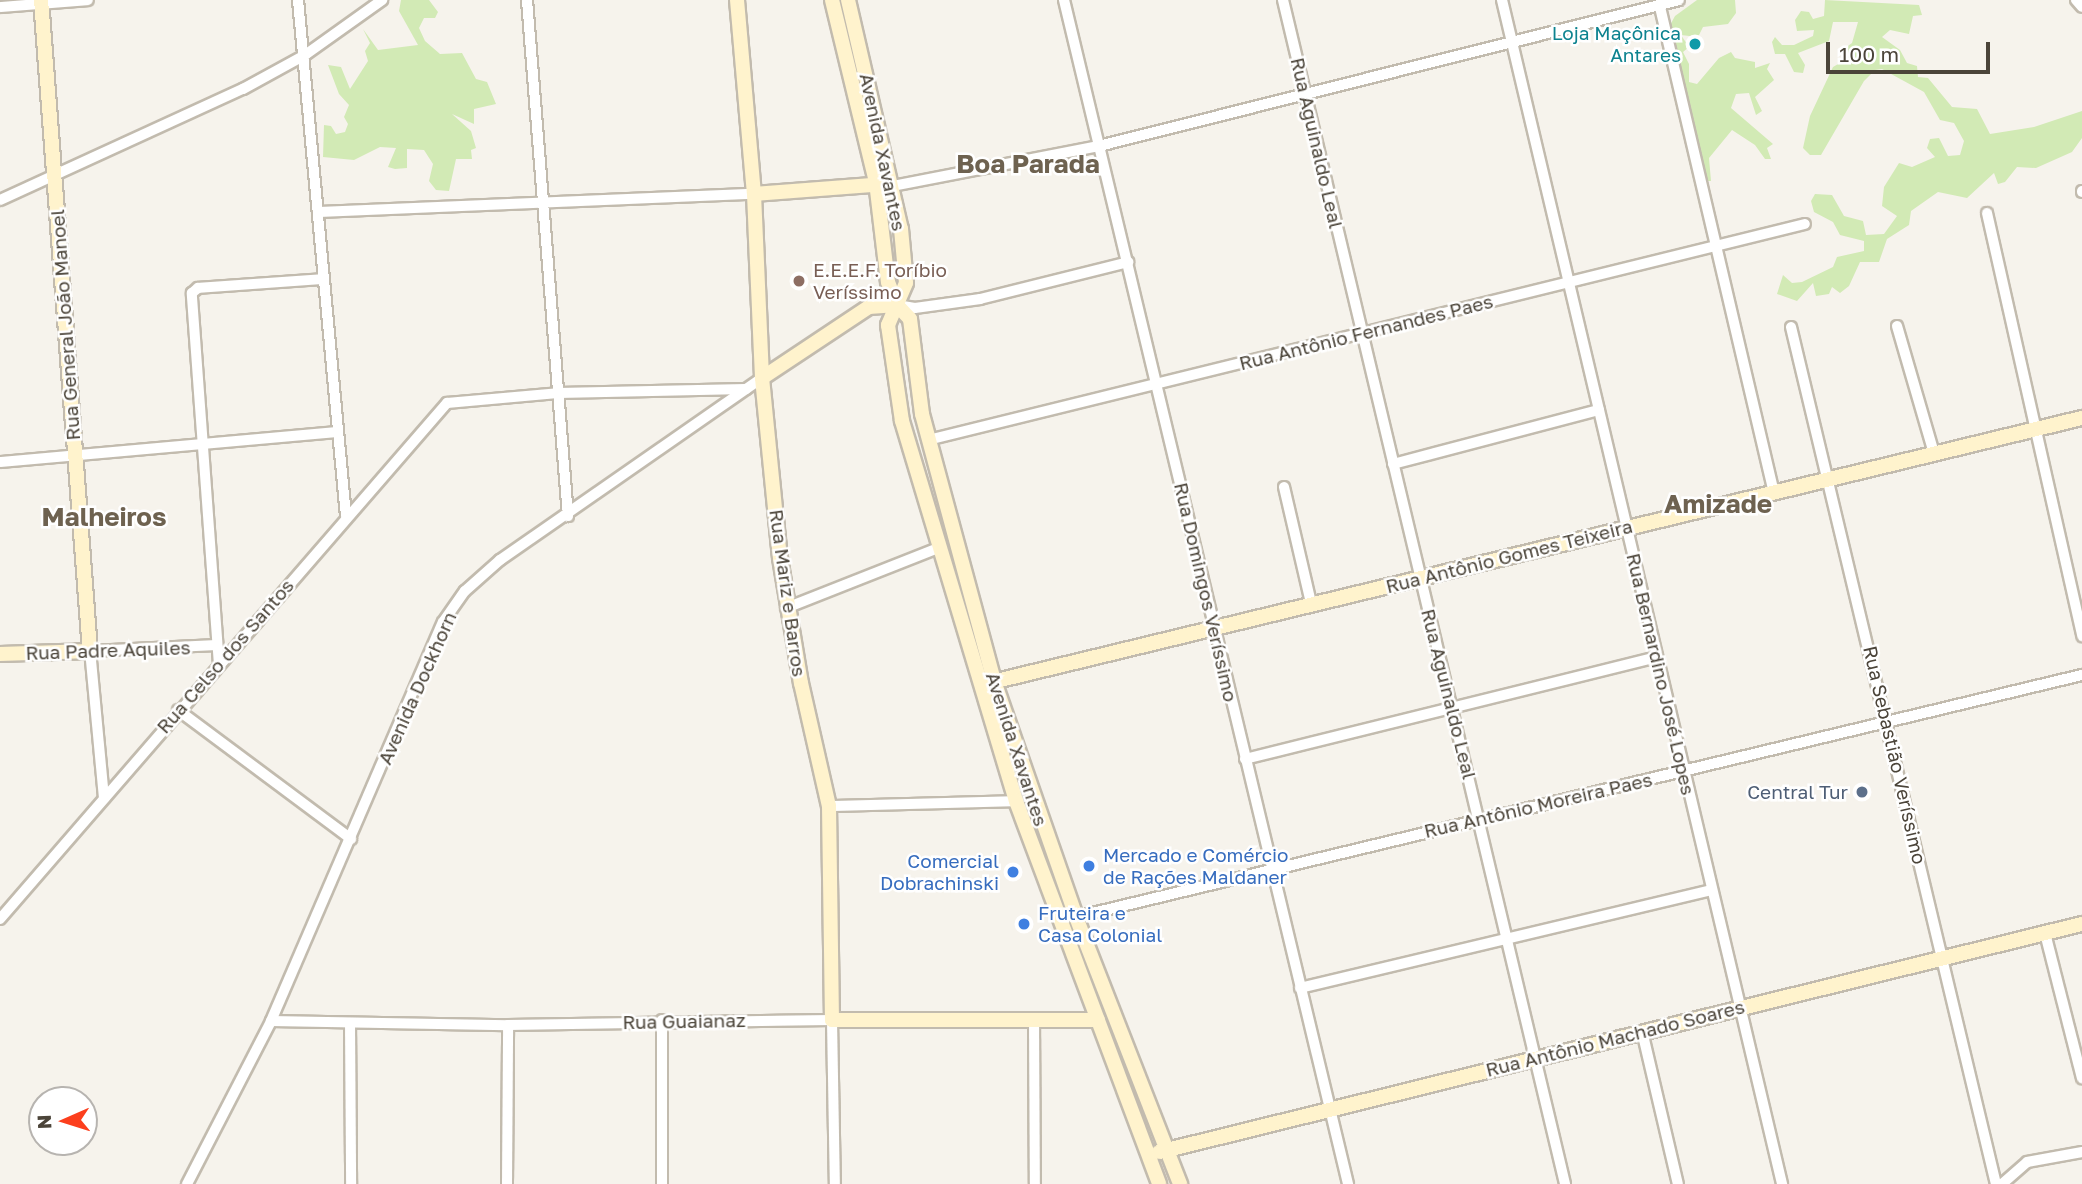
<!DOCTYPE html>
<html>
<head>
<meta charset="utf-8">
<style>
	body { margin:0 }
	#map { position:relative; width:2082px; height:1184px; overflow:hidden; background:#f6f3ec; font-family:"Golos Text",sans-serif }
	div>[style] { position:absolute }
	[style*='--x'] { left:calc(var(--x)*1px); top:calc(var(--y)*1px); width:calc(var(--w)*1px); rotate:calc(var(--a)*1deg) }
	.green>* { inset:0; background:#d2eab5 }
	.roads { filter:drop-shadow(2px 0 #c2bbae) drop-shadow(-2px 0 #c2bbae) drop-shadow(0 2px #c2bbae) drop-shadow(0 -2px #c2bbae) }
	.street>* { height:10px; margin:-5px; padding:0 5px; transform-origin:5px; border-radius:5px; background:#fff }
	.secondary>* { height:14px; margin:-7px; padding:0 7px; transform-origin:7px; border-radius:7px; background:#fff3cd }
	.dots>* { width:19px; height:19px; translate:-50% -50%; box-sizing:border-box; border:4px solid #fff; border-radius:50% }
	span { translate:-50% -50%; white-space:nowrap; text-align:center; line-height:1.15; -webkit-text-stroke:5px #fff; paint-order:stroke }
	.culture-label { font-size:19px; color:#0d838f }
	.right { translate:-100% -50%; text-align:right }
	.street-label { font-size:19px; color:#4b4439 }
	.education-label { font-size:19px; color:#785e54 }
	.left { translate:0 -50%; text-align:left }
	.service-label { font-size:19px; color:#4e5e75 }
	.shop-label { font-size:19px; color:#366cbe }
	.district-label { font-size:26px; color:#6e6250; font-weight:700 }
	.north { position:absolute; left:28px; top:1086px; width:70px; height:70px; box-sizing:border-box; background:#fff; border:2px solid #b7b4b0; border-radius:50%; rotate:267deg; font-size:19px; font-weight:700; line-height:28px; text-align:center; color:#4b4439 }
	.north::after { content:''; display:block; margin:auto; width:24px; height:32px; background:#fc3f1d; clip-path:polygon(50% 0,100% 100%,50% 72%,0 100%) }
	.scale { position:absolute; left:1826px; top:42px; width:164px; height:32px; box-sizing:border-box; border:4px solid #4b4439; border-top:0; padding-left:9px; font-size:21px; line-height:24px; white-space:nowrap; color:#4b4439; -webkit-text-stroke:5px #fff; paint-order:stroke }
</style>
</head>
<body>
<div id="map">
	<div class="green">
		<div style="clip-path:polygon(401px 0,429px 0,438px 12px,435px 18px,424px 18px,419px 28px,425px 41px,440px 54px,462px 53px,476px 79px,487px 82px,496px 104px,474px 109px,474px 124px,452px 114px,471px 131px,476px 148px,471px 150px,472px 159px,456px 159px,449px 191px,436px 190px,429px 181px,433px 164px,424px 150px,407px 149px,407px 168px,395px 169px,388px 167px,396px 148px,380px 147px,354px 160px,323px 157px,324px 125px,331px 126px,336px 134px,345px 132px,348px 124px,344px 117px,349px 105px,339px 94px,328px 65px,341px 67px,350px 89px,368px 61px,365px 51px,370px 43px,363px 29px,378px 50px,418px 45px,399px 11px)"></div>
		<div style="clip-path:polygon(1697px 0,1735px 0,1736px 13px,1728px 24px,1703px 27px,1698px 37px,1681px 35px,1689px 47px,1683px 52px,1689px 64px,1689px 82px,1697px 84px,1719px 58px,1731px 52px,1735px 58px,1755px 62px,1755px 68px,1770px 63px,1767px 69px,1774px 80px,1755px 97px,1762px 111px,1756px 115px,1749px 93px,1736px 94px,1731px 108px,1773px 144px,1767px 148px,1771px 159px,1765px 159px,1755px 145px,1732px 130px,1709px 158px,1711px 181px,1706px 181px,1694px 144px,1669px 27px,1675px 16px)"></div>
		<div style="clip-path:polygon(1825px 0,1919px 5px,1922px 15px,1913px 16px,1909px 34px,1890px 30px,1882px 37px,1900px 50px,1907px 63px,1917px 66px,1918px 77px,1928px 78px,1952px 107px,1977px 109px,1990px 134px,2034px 127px,2082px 111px,2082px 138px,2072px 152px,2036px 168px,2017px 167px,2005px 182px,1998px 184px,1994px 173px,1967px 198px,1938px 192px,1911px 211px,1909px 225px,1887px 239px,1879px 262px,1860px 262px,1849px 286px,1840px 293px,1832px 287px,1829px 294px,1816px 296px,1813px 283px,1797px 301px,1777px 294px,1783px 275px,1792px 283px,1802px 282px,1833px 267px,1837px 257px,1864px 251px,1864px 241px,1840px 235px,1833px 222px,1814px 212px,1811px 201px,1815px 194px,1832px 195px,1844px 216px,1863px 221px,1866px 235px,1884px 234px,1897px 216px,1882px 206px,1884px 187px,1899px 163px,1912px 167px,1935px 157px,1927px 148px,1930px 139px,1939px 138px,1948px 156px,1960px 155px,1964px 141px,1954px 123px,1940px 120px,1924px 92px,1882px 69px,1875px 70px,1864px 81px,1821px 155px,1810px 155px,1803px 148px,1810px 116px,1833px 67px,1845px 60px,1845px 48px,1852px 43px,1858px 22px,1833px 22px,1829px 41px,1798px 53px,1805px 65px,1803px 73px,1794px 72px,1785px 54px,1775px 54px,1772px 42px,1775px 37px,1782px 45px,1794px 45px,1813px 36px,1814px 30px,1797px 31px,1795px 20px,1801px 11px,1809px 12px,1813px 19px,1824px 16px)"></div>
	</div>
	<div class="roads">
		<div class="street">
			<div style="--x:298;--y:0;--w:518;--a:84.69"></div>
			<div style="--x:527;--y:0;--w:518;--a:85.46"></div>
			<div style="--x:1064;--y:0;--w:1218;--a:76.51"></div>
			<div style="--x:1283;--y:0;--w:1217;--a:76.6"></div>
			<div style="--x:1502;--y:0;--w:1217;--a:76.69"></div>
			<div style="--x:2076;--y:0;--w:9;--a:49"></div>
			<div style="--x:0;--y:7;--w:88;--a:-4.5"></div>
			<div style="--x:1660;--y:7;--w:498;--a:76.8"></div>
			<div style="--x:893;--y:186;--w:210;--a:-11"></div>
			<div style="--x:1099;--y:146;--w:598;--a:-14.13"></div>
			<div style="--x:2082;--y:191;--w:1;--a:90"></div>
			<div style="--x:0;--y:200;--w:267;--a:-24.6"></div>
			<div style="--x:243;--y:89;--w:71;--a:-28.7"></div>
			<div style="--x:305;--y:55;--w:95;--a:-35.5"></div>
			<div style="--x:318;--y:212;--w:436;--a:-2.4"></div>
			<div style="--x:1987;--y:213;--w:434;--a:77.3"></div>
			<div style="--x:897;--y:305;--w:18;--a:9"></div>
			<div style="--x:915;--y:308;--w:66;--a:-7.9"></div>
			<div style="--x:980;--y:299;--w:153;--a:-14"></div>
			<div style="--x:1897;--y:326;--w:132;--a:73.8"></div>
			<div style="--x:1791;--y:327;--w:881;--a:76.55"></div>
			<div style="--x:928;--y:440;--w:903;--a:-13.84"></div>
			<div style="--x:0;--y:462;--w:339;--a:-5.1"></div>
			<div style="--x:1393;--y:464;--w:213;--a:-14.7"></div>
			<div style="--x:1284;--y:487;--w:119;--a:76.9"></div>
			<div style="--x:786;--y:608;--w:163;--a:-21.5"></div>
			<div style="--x:219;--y:665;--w:373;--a:-94.2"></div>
			<div style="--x:192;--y:293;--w:8;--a:-40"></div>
			<div style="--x:198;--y:288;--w:126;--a:-4.1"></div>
			<div style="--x:178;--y:710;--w:216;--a:36.7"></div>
			<div style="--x:1245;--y:759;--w:424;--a:-13.9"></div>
			<div style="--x:104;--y:798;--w:148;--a:-95.4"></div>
			<div style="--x:90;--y:651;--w:127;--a:-2.7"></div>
			<div style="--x:829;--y:806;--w:187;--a:-1.5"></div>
			<div style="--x:1076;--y:917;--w:1035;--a:-13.53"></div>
			<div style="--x:0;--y:919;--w:683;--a:-49.1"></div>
			<div style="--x:447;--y:403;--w:111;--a:-5.1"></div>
			<div style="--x:558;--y:393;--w:188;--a:-1.2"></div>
			<div style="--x:2045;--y:933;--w:150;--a:75.7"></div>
			<div style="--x:1300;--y:988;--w:423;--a:-13.4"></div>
			<div style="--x:662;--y:1020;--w:164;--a:90"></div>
			<div style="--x:1034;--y:1020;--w:164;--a:89.7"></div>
			<div style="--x:271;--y:1021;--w:237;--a:1"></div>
			<div style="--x:508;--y:1025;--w:324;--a:-0.9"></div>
			<div style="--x:832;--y:1020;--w:164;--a:89"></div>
			<div style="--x:350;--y:1023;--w:161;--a:89.6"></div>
			<div style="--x:1642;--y:1031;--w:157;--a:76.8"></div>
			<div style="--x:187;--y:1184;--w:183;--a:-62.7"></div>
			<div style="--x:271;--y:1021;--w:434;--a:-66.7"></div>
			<div style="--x:443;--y:622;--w:38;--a:-55"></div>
			<div style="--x:465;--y:591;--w:47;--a:-41.5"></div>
			<div style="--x:500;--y:560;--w:319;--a:-34.8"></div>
			<div style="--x:507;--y:1184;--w:159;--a:-89.6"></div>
			<div style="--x:2002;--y:1184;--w:33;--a:-41"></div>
			<div style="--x:2027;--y:1162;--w:56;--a:-10.3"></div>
		</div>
		<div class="secondary">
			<div style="--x:737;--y:0;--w:195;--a:85"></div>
			<div style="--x:754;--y:194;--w:184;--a:87.5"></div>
			<div style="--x:762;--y:378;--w:181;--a:84.3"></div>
			<div style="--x:780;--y:558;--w:127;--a:80.5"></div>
			<div style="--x:801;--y:683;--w:126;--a:77.2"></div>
			<div style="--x:829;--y:806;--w:214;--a:89.2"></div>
			<div style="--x:832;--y:1020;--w:266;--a:0"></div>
			<div style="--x:832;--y:0;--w:187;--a:76.4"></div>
			<div style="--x:876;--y:182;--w:101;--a:83.2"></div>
			<div style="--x:888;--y:282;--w:25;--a:69"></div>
			<div style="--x:897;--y:305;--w:19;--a:47"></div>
			<div style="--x:910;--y:319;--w:96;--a:82.8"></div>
			<div style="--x:922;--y:414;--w:277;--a:74.9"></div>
			<div style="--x:994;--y:681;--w:250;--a:70.8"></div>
			<div style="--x:1076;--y:917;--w:287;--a:68.7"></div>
			<div style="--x:848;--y:0;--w:235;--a:77"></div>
			<div style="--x:901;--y:229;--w:54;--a:84.7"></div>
			<div style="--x:906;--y:283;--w:46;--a:113.2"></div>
			<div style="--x:888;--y:325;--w:97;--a:81.7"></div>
			<div style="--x:902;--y:421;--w:397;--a:73.3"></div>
			<div style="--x:1016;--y:801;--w:409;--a:69.5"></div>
			<div style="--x:754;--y:194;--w:131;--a:-4.4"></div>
			<div style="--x:762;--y:378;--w:128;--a:-33.6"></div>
			<div style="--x:869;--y:307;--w:28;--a:-4"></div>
			<div style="--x:0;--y:654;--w:90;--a:-1.9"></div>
			<div style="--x:90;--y:651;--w:653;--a:-94.3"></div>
			<div style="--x:988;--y:683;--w:1126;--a:-13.62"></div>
			<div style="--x:1159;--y:1152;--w:951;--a:-13.88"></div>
		</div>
	</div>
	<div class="dots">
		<div style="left:1695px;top:44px;background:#0f9aa8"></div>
		<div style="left:799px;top:281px;background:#8d6e63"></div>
		<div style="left:1862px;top:792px;background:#5c6f8a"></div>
		<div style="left:1089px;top:866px;background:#3f7fe0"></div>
		<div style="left:1013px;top:872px;background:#3f7fe0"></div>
		<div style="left:1024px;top:924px;background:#3f7fe0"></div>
	</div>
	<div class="culture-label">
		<span class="right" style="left:1681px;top:44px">Loja Maçônica<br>Antares</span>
	</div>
	<div class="street-label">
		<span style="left:1317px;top:143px;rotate:77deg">Rua Aguinaldo Leal</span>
		<span style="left:883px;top:152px;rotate:78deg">Avenida Xavantes</span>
		<span style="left:65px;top:325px;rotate:-94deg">Rua General João Manoel</span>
		<span style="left:1366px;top:332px;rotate:-14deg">Rua Antônio Fernandes Paes</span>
		<span style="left:1509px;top:556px;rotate:-14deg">Rua Antônio Gomes Teixeira</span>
		<span style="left:1206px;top:592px;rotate:77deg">Rua Domingos Veríssimo</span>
		<span style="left:788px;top:593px;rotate:82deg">Rua Mariz e Barros</span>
		<span style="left:108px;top:650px;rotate:-2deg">Rua Padre Aquiles</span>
		<span style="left:225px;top:656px;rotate:-49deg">Rua Celso dos Santos</span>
		<span style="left:1661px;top:674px;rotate:77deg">Rua Bernardino José Lopes</span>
		<span style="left:417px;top:688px;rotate:-66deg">Avenida Dockhorn</span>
		<span style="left:1449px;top:694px;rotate:76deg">Rua Aguinaldo Leal</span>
		<span style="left:1017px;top:749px;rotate:72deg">Avenida Xavantes</span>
		<span style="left:1895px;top:755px;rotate:77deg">Rua Sebastião Veríssimo</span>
		<span style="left:1538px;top:805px;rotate:-13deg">Rua Antônio Moreira Paes</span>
		<span style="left:684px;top:1021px;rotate:-1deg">Rua Guaianaz</span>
		<span style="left:1615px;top:1038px;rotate:-14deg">Rua Antônio Machado Soares</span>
	</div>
	<div class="education-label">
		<span class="left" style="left:813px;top:281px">E.E.E.F. Toríbio<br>Veríssimo</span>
	</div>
	<div class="service-label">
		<span class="right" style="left:1848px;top:792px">Central Tur</span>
	</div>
	<div class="shop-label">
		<span class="left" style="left:1103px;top:866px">Mercado e Comércio<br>de Rações Maldaner</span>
		<span class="right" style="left:999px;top:872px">Comercial<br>Dobrachinski</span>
		<span class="left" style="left:1038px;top:924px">Fruteira e<br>Casa Colonial</span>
	</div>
	<div class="district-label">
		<span style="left:1028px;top:164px">Boa Parada</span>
		<span style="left:1718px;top:504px">Amizade</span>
		<span style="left:104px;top:517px">Malheiros</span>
	</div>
	<div class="north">N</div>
	<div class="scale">100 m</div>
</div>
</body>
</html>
